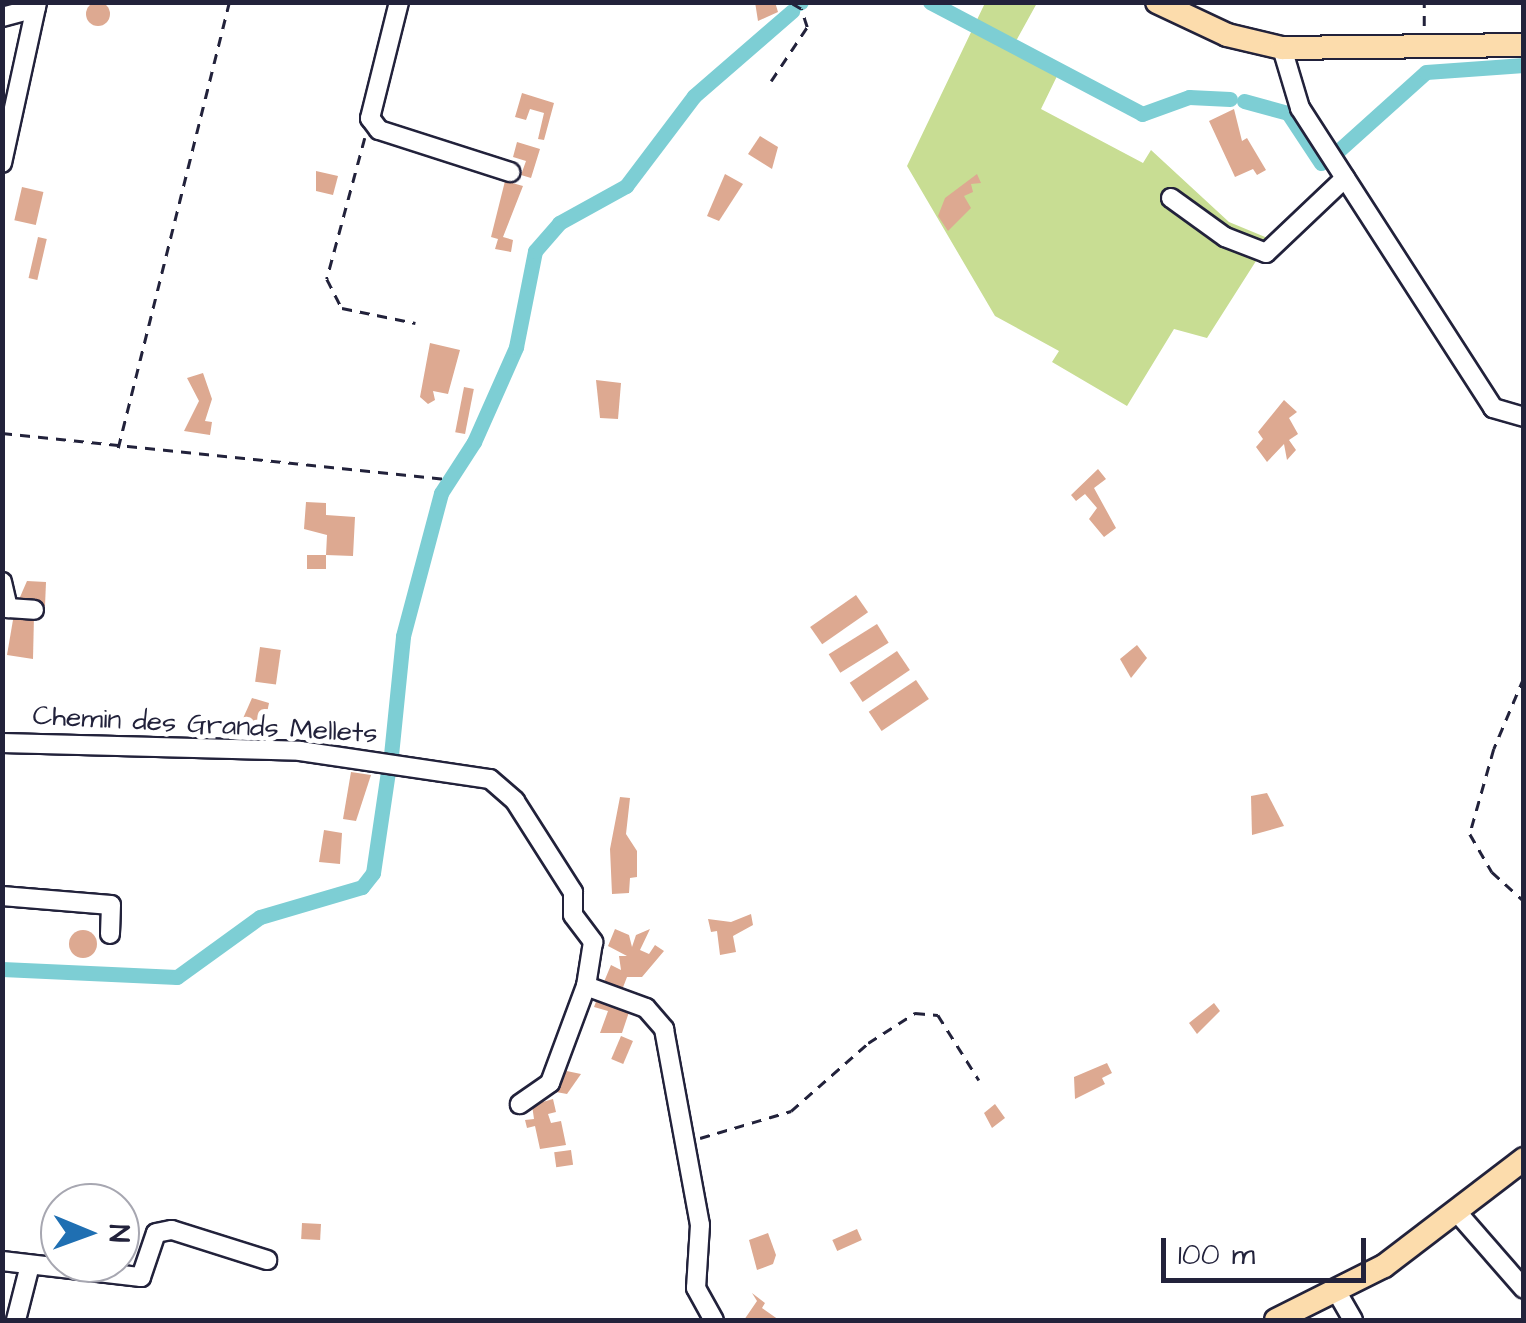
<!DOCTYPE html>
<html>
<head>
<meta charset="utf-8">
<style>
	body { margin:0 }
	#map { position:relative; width:1526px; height:1323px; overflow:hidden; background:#fff; font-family:"Architects Daughter",sans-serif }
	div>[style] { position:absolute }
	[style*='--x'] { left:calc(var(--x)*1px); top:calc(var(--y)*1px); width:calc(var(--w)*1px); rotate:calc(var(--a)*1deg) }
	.green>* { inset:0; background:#c8dd93 }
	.canal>* { height:15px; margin:-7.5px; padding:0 7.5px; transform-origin:7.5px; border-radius:7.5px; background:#7dced4 }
	.building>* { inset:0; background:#dda991; transform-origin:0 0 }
	.round { border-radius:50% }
	.path>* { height:2.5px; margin-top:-1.25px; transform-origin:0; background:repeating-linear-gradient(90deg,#22223b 0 10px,transparent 0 18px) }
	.roads { filter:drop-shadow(2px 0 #22223b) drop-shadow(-2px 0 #22223b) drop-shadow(0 2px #22223b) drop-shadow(0 -2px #22223b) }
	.minor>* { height:18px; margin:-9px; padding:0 9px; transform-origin:9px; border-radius:9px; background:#fff }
	.major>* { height:22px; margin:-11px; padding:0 11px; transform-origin:11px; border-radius:11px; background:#fcdcac }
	span { translate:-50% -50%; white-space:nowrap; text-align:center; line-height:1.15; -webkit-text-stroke:10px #fff; paint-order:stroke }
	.street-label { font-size:28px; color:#22223b }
	.frame { position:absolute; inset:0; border:5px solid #22223b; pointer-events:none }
	.north { position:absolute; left:40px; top:1183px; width:100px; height:100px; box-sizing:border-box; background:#fff; border:2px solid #a7a7b1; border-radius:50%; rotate:91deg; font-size:28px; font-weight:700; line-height:40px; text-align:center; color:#22223b }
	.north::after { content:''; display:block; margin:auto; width:35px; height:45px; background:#1f6fb2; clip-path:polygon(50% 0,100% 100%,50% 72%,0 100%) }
	.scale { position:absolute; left:1161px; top:1238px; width:205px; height:45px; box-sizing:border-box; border:5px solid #22223b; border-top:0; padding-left:12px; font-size:30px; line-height:35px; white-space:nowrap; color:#22223b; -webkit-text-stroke:8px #fff; paint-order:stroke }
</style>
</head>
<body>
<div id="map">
	<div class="green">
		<div style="clip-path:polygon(985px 3px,1037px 3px,1016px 41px,1060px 70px,1041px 109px,1143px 163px,1151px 150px,1229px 222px,1270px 239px,1207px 338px,1174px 329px,1127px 406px,1052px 362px,1059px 351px,995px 316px,907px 166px)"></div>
	</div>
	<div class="canal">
		<div style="--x:930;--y:2;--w:240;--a:27.8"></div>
		<div style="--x:1142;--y:114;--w:50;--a:-19.9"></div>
		<div style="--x:1189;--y:97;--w:41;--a:2.8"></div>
		<div style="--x:799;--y:3;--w:2;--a:-27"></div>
		<div style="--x:1244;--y:101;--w:46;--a:15.3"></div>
		<div style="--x:1288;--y:113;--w:60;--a:56.6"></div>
		<div style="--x:1338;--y:151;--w:118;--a:-41.9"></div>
		<div style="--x:1426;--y:72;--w:98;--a:-4.1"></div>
		<div style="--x:391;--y:755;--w:120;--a:-84.2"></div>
		<div style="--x:403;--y:636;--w:148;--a:-75.1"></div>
		<div style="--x:441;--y:493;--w:61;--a:-57.1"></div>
		<div style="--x:474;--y:442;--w:104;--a:-66.1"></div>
		<div style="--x:516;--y:347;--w:98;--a:-78.8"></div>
		<div style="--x:535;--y:251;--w:37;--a:-49"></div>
		<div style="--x:559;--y:223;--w:77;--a:-28.9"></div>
		<div style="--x:626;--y:186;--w:113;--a:-52.9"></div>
		<div style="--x:694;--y:96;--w:130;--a:-40.9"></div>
		<div style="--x:2;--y:969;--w:175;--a:2.6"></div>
		<div style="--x:177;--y:977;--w:102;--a:-35.9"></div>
		<div style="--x:260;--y:917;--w:106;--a:-16.4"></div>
		<div style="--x:362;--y:887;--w:18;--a:-52"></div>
		<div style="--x:373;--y:873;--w:110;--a:-81.6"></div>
	</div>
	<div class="building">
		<div class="round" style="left:86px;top:2px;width:24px;height:24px"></div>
		<div style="clip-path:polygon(755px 2px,775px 2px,778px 12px,758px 21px)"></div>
		<div style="clip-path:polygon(522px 93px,554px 103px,544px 140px,538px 139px,544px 113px,530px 109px,526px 120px,515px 117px)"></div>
		<div style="clip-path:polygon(1234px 109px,1242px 141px,1247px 138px,1266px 170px,1257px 175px,1253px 169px,1235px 177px,1209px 121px)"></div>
		<div style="clip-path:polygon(760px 136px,778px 147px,772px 169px,748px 154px)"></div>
		<div style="clip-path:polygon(517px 142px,540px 149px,531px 178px,521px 175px,526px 161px,513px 157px)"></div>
		<div style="clip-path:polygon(316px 171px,338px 176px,333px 195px,316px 191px)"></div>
		<div style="clip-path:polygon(725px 174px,743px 184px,719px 221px,707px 216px)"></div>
		<div style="clip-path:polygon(977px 174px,981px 183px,971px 184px,973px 192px,964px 196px,971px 208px,948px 231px,938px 216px,945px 198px)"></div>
		<div style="clip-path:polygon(505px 181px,523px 186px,503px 237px,513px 240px,511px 252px,495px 249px,498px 239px,491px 237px)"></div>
		<div style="left:22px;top:187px;width:22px;height:34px;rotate:13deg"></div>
		<div style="left:38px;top:237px;width:9px;height:42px;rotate:13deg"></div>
		<div style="clip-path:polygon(430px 343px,460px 350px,448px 394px,433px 391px,435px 400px,428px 404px,420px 397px)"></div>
		<div style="clip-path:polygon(203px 373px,212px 399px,205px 421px,212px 422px,210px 435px,184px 431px,199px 401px,187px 378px)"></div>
		<div style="clip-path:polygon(596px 380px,621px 383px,618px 419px,600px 418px)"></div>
		<div style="left:464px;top:387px;width:10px;height:46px;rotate:11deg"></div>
		<div style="clip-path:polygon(1284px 400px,1297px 412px,1289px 418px,1298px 434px,1289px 440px,1296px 450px,1287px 460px,1284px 444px,1267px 462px,1256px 447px,1263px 439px,1258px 432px)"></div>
		<div style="clip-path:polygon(1098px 469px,1106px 479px,1094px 488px,1116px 528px,1104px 537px,1089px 519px,1097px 508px,1085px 494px,1076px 501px,1071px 495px)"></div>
		<div style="clip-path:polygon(306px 502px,326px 503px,326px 515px,355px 517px,353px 556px,326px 555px,327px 535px,304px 529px)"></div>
		<div style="left:307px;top:555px;width:19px;height:14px"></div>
		<div style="clip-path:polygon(27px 581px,46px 582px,45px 606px,17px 604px)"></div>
		<div style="left:856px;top:595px;width:21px;height:56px;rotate:55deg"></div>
		<div style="clip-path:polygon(14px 614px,34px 615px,33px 659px,7px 655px)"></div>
		<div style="left:877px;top:624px;width:22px;height:57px;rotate:58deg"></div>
		<div style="clip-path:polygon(1137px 645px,1147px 658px,1131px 678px,1120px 659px)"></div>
		<div style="left:260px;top:647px;width:21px;height:35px;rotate:8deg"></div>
		<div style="left:897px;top:651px;width:23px;height:57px;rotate:56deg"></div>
		<div style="left:916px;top:680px;width:23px;height:57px;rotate:56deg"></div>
		<div style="clip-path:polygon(252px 698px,269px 703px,265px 723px,241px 723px)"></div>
		<div style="clip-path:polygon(351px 772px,371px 775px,356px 821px,343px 819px)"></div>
		<div style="clip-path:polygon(1267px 793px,1284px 826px,1252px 835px,1251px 796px)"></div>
		<div style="clip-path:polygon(620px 797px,630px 798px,626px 834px,637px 851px,637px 877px,630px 878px,629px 893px,612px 894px,610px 849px)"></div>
		<div style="clip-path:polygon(324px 830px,342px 833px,340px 864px,319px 862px)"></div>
		<div style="clip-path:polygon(751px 914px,753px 925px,733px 936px,736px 952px,720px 955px,717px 931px,711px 932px,708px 919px,731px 922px)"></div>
		<div style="clip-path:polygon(615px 929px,629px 935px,632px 947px,636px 935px,650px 929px,640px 950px,649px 954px,655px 945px,664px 951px,642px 977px,627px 977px,622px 990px,601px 989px,611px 965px,621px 970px,619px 956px,627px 956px,608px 946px)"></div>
		<div class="round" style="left:69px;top:930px;width:28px;height:28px"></div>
		<div style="clip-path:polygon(597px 999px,630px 1009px,622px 1033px,600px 1033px,608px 1011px,594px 1007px)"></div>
		<div style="clip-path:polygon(1214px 1003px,1220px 1011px,1197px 1034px,1189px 1023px)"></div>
		<div style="left:621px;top:1036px;width:13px;height:25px;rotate:23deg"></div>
		<div style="clip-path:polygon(1107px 1063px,1112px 1073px,1102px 1078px,1105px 1084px,1075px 1099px,1074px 1077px)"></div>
		<div style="clip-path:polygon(557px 1069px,581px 1074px,567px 1094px,556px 1092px)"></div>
		<div style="clip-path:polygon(553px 1099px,556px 1112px,548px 1114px,551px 1123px,561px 1121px,566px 1145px,540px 1149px,535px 1126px,527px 1128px,525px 1120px,534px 1119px,532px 1105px)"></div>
		<div style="clip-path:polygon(995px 1104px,1005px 1118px,992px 1128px,984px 1113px)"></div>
		<div style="left:571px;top:1150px;width:15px;height:17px;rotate:82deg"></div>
		<div style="left:302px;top:1223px;width:19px;height:16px;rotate:3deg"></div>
		<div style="left:857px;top:1229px;width:12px;height:27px;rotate:66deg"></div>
		<div style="clip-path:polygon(768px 1233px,776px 1255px,773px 1264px,757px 1270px,749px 1240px)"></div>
		<div style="clip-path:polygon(752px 1293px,765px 1303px,762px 1308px,779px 1320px,744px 1320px,757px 1301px)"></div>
	</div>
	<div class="path">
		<div style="--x:1424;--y:26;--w:24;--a:-90"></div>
		<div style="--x:771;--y:81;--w:65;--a:-56.3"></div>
		<div style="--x:807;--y:27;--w:19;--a:-108"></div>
		<div style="--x:801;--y:9;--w:14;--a:-150"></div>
		<div style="--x:365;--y:138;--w:146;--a:105.1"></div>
		<div style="--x:327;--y:279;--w:33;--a:63"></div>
		<div style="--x:342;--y:308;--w:75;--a:11.6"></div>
		<div style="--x:2;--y:433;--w:444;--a:5.9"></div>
		<div style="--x:118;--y:448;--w:460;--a:-76"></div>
		<div style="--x:1524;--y:678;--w:77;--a:112.9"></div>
		<div style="--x:1494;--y:749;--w:88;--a:105.8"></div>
		<div style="--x:1470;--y:834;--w:44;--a:59.9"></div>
		<div style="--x:1492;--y:872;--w:43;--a:42.2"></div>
		<div style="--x:700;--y:1138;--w:95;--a:-16.5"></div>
		<div style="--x:791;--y:1111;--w:103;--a:-41.4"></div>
		<div style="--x:868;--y:1043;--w:56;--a:-32.6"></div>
		<div style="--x:915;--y:1013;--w:23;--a:5"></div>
		<div style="--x:938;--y:1015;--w:77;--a:57.8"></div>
	</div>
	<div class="roads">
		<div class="minor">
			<div style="--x:399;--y:2;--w:120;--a:104"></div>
			<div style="--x:370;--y:118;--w:15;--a:53"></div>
			<div style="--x:379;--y:130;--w:138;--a:17.8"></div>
			<div style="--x:2;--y:17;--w:35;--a:-15"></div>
			<div style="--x:1282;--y:48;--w:63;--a:73.3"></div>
			<div style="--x:1300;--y:108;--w:357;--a:57.2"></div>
			<div style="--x:1493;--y:408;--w:32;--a:16"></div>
			<div style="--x:2;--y:163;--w:165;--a:-77.7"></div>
			<div style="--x:1171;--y:198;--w:67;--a:35.8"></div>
			<div style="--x:1225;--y:237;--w:44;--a:21.3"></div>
			<div style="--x:1266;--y:253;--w:109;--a:-43.5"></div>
			<div style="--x:2;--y:582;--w:27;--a:77"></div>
			<div style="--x:8;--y:608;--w:26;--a:4"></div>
			<div style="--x:2;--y:743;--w:298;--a:1.5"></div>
			<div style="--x:300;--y:751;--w:192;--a:8.4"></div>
			<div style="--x:490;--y:779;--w:33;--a:41"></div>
			<div style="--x:515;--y:801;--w:108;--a:57.5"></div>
			<div style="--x:573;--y:892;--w:23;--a:90"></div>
			<div style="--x:573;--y:915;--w:34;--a:53"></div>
			<div style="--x:593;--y:942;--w:45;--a:99"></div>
			<div style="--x:586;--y:986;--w:103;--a:110.4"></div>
			<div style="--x:550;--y:1083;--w:37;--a:145"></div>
			<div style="--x:2;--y:896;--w:109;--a:4.7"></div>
			<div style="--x:111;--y:905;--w:29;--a:92"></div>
			<div style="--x:586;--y:986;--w:64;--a:20.1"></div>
			<div style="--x:646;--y:1008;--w:28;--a:49"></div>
			<div style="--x:664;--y:1029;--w:199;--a:79.6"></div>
			<div style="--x:700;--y:1225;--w:63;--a:93.6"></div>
			<div style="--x:696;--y:1288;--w:37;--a:61"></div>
			<div style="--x:1456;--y:1211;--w:103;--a:48.9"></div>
			<div style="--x:2;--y:1261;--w:140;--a:6.6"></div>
			<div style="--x:141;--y:1277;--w:46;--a:-71.2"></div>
			<div style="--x:156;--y:1233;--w:16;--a:-11"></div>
			<div style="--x:172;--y:1230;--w:100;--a:17.5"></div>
			<div style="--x:1338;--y:1294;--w:30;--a:60"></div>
			<div style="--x:16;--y:1320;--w:57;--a:-75.7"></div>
		</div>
		<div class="major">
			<div style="--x:1157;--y:2;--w:77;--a:25.2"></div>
			<div style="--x:1227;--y:35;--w:57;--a:13.3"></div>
			<div style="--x:1282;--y:48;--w:242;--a:-0.7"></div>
			<div style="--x:1276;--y:1320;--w:121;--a:-26.6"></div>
			<div style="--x:1384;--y:1266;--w:176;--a:-37.4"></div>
		</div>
	</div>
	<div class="street-label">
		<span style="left:205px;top:725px;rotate:3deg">Chemin des Grands Mellets</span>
	</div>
	<div class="frame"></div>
	<div class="north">N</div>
	<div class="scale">100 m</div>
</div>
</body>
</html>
